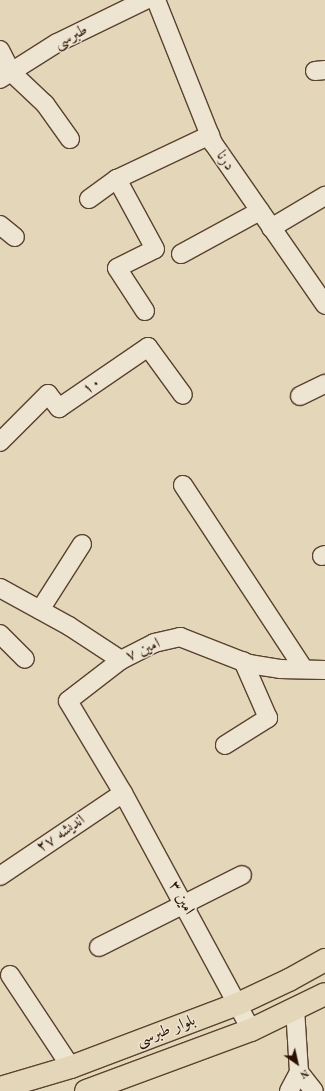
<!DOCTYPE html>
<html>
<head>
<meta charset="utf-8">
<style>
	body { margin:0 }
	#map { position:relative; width:325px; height:1091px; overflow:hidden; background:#e4d6b9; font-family:"Old Standard TT",Amiri,serif }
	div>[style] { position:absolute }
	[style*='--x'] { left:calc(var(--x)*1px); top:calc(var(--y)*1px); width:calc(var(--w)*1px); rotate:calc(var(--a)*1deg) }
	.roads { filter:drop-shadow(1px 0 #5a422f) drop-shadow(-1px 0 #5a422f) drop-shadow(0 1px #5a422f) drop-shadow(0 -1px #5a422f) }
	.minor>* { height:18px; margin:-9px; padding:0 9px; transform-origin:9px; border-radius:9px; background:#ede4d2 }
	.major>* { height:22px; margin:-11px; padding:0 11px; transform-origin:11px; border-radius:11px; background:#e4d6b9 }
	span { translate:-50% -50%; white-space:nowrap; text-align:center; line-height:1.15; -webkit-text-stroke:3px #ede4d2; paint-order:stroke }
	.street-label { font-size:16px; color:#2c1001 }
	.north { position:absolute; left:277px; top:1043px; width:40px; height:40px; -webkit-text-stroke:3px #ede4d2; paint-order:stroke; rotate:146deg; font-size:11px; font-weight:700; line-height:16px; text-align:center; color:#2c1001 }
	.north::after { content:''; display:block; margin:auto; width:14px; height:18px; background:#2c1001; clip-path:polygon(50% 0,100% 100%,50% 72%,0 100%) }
</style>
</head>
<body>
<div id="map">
	<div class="roads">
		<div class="minor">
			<div style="--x:156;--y:0;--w:154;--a:68.3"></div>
			<div style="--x:213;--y:143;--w:197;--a:55.3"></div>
			<div style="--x:0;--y:50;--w:25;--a:63"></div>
			<div style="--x:11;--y:72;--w:47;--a:43.3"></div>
			<div style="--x:45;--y:104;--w:43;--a:54.5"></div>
			<div style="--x:315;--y:71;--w:10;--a:-6"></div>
			<div style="--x:0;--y:79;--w:67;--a:-32.3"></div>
			<div style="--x:57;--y:43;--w:98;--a:-26"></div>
			<div style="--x:89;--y:199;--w:34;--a:-36"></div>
			<div style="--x:0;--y:225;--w:19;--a:39"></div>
			<div style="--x:271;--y:228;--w:63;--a:-30.7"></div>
			<div style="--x:181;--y:254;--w:90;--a:-28.6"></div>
			<div style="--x:145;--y:311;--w:51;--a:-123.1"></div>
			<div style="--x:117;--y:268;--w:42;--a:-26.6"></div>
			<div style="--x:155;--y:249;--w:80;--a:-118.5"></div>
			<div style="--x:117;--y:179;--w:103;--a:-25.3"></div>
			<div style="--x:300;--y:396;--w:28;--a:-26"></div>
			<div style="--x:0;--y:442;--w:68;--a:-45"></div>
			<div style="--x:48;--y:394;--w:18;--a:52"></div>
			<div style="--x:59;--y:408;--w:108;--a:-34.4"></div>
			<div style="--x:148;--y:347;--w:59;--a:53.9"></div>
			<div style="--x:183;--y:485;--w:220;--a:56.7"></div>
			<div style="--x:322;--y:556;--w:3;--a:-18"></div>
			<div style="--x:0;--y:588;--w:79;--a:28.8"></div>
			<div style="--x:69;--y:626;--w:62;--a:33.2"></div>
			<div style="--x:121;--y:660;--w:37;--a:-27"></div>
			<div style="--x:154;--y:643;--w:27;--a:-13"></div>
			<div style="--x:180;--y:637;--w:74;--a:21.4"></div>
			<div style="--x:249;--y:664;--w:31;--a:9"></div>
			<div style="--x:280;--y:669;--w:45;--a:1.3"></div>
			<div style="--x:40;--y:610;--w:78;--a:-57.5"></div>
			<div style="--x:0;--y:634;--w:35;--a:45"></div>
			<div style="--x:121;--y:660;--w:67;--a:142.3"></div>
			<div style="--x:68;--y:701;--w:107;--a:59.1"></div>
			<div style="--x:123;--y:793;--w:269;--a:61.6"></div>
			<div style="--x:225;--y:745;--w:51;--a:-32.1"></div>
			<div style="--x:268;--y:718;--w:62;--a:-113.7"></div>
			<div style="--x:0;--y:876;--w:148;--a:-34"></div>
			<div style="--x:99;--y:947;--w:160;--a:-26.7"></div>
			<div style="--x:10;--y:975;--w:110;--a:56.5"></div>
			<div style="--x:299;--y:1072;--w:24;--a:52"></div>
			<div style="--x:289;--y:1091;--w:21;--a:-62"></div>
			<div style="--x:299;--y:1072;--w:63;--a:-93.6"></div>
		</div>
		<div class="major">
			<div style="--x:0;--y:1088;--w:74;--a:-16.5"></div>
			<div style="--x:71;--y:1067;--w:178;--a:-20.7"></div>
			<div style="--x:238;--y:1004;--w:56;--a:-25.2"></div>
			<div style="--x:289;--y:980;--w:41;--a:-29.1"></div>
			<div style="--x:86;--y:1091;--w:176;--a:-20.3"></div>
			<div style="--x:251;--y:1030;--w:82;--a:-25.9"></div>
		</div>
	</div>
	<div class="street-label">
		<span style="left:71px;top:37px;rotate:-27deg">طبرسی</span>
		<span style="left:225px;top:161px;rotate:55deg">درنا</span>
		<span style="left:92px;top:386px;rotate:-35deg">۱۰</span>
		<span style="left:143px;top:650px;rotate:-23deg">امین ۷</span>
		<span style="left:61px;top:834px;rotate:-34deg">اندیشه ۲۷</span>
		<span style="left:181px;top:898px;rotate:61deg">امین ۳</span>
		<span style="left:166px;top:1031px;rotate:-21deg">بلوار طبرسی</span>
	</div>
	<div class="north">N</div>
</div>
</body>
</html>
